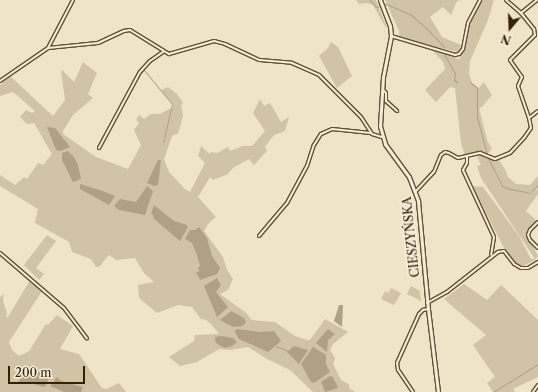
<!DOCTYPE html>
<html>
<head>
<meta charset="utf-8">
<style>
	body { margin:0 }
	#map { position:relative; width:538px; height:392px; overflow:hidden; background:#f0e4c8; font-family:"Libre Caslon Text",serif }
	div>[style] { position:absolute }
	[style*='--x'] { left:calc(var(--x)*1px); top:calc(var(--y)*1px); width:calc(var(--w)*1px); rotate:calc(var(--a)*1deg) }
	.green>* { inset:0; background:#d0c3a6 }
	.water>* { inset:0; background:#b0a184 }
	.stream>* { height:1px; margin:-0.5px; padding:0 0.5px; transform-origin:0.5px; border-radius:0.5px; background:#b0a184 }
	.roads { filter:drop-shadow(1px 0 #645132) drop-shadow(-1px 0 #645132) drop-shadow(0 1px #645132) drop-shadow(0 -1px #645132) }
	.minor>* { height:2px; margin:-1px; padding:0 1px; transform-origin:1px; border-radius:1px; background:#f5eddb }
	.secondary>* { height:3px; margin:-1.5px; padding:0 1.5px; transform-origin:1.5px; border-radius:1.5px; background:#f5eddb }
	span { translate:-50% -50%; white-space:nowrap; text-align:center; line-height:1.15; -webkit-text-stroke:3.5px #f5eddb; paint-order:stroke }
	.street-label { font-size:12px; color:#352000 }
	.north { position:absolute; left:490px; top:8px; width:40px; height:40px; -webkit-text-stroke:3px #f5eddb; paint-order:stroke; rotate:199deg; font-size:11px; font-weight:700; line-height:16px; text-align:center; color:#352000 }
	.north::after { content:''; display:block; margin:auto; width:14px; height:18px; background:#352000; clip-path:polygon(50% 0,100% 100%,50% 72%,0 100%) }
	.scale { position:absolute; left:8px; top:366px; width:77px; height:18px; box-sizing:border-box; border:2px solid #352000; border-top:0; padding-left:5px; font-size:12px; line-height:14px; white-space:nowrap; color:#352000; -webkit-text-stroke:3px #f5eddb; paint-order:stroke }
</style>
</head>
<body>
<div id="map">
	<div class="green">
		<div style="clip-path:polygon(356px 0,376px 0,387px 28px,386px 28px,373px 5px,367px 3px,359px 4px)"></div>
		<div style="clip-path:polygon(385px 0,462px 0,457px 1px,451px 15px,443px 7px,430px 17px,442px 37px,461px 45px,459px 52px,423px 44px,399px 36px,399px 31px)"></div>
		<div style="clip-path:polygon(481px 0,494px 0,488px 20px,470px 61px,469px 74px,472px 83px,479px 88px,484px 82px,492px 95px,482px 107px,479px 108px,487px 140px,492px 149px,487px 154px,488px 156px,480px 152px,465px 156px,461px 143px,455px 88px,450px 87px,436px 102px,425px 90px,445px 69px,443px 62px,431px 49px,450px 53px,459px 60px,468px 25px)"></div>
		<div style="clip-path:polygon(331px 42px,338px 47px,352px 76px,337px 88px,319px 56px,328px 48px)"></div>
		<div style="clip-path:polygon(83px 62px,97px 73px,88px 94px,93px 98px,73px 115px,63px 131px,63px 134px,96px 157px,128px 169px,141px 145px,134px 130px,139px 123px,136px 120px,139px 115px,144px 119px,151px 114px,160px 114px,173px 107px,173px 105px,161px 90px,168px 87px,177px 94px,183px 103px,181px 105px,183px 116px,178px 134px,173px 135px,171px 139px,164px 159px,169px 172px,185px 189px,190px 192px,205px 163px,198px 156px,201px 146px,210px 154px,211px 152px,217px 153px,228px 147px,230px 151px,243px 146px,252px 146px,265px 131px,253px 113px,260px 99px,264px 106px,270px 103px,281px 122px,289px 117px,285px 131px,274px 135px,265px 147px,267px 151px,254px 165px,249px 159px,233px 168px,228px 174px,213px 180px,210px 177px,198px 197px,216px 217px,208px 224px,204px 231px,223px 257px,227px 270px,233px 279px,228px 290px,220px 294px,245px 312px,252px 320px,275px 322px,295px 336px,307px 340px,310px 340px,325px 319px,348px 332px,333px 344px,330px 350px,335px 358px,333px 364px,341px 380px,349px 384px,349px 388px,355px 392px,313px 392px,290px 370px,267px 359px,248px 347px,230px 350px,219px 349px,197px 362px,180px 366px,169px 357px,194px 341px,195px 335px,219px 334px,211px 324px,206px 320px,201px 319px,192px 307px,178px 305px,157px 313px,139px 298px,138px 285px,154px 282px,144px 273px,135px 258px,116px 260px,109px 255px,99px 267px,96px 267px,91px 259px,72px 252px,69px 242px,35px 223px,38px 209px,0 186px,0 175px,15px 185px,24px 177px,27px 179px,38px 163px,43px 165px,52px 154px,34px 123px,27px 124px,20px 117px,26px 110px,32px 113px,35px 111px,13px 92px,0 96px,0 85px,10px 76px,53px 116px,65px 100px,61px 71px,62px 70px,74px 82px)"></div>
		<div style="clip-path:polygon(480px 155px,488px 159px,499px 160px,506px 171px,508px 177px,516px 184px,530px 185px,538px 176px,538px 189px,536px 188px,532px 192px,520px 192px,532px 193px,536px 189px,538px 190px,538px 194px,526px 211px,536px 220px,534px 219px,536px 221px,527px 235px,538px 256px,535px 260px,524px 266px,519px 266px,505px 250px,472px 186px,483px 187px,519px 236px,531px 259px,535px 259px,481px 178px,477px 166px,481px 165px,477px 157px)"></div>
		<div style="clip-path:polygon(47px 235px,56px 241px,36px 268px,44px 274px,39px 280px,24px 265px)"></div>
		<div style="clip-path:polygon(30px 280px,42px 291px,9px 342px,12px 350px,19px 356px,29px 351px,46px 324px,48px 325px,57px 315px,73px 326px,60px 349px,79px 354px,102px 388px,106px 389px,119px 383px,126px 392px,0 392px,0 297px,4px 294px,3px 301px,7px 313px,6px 318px,8px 317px)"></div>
		<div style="clip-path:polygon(464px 284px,487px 300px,501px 285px,538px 320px,538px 377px,513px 389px,515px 392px,493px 392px,487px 383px,495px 377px,473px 345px,486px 335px,444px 299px)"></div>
		<div style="clip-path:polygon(411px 286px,420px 291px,421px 301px,407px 294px)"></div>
		<div style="clip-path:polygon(391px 288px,401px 293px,394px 305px,381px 299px,385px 291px,388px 293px)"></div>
	</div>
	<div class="water">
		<div style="clip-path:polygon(47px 127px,55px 128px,70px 147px,60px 151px,56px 150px)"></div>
		<div style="clip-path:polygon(68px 151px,74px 157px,78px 165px,81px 179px,73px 182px,62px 160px,62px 153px)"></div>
		<div style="clip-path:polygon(158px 160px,161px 160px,159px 178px,158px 185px,154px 186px,147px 183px)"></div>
		<div style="clip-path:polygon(80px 184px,100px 190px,115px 196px,109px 205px,80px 189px)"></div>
		<div style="clip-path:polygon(147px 186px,153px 191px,145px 215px,119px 210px,114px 206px,120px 199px,136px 202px)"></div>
		<div style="clip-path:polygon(154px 205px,174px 221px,187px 225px,188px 227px,180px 241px,154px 219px,153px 215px,151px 214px)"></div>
		<div style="clip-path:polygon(199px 227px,207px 238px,212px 256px,220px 268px,217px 274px,200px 280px,196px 272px,199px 272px,198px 268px,200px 266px,197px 255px,192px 243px,185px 239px,190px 230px,195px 230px)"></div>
		<div style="clip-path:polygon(217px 278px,221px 285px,216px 292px,228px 307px,217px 317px,204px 286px)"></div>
		<div style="clip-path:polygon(339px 305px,343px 305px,342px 327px,334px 321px)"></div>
		<div style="clip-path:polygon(231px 311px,244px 318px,246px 322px,243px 326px,233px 327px,220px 320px)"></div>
		<div style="clip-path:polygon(237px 329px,260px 332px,274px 331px,281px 341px,268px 352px,239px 339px,236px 334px,235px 331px)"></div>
		<div style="clip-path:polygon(328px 329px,335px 334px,328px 340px,327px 352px,316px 343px)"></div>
		<div style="clip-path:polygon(222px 336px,233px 338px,237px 342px,232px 346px,225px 348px,217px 344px,215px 340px,215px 337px)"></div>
		<div style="clip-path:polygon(294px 346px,308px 350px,299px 364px,287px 352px)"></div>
		<div style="clip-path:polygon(313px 347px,326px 355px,326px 364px,330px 372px,314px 383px,311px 382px,301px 364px)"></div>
		<div style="clip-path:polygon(47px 372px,51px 373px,45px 387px,29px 383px,17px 384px,24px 373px)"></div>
		<div style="clip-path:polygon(330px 376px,333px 377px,338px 388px,325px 392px,321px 382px)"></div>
		<div style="clip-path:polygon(57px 377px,61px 381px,83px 387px,81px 392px,64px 392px,50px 386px)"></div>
	</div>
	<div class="stream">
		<div style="--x:370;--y:0;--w:9;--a:49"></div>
		<div style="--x:376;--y:7;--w:10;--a:-17"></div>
		<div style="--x:386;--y:4;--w:26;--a:23"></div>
		<div style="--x:410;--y:14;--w:18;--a:41"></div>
		<div style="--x:424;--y:26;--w:29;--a:46"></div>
		<div style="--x:445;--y:52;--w:4;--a:90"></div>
		<div style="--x:445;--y:56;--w:20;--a:60"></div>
		<div style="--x:455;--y:73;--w:7;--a:98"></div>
		<div style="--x:454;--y:80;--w:4;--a:34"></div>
		<div style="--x:144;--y:70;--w:44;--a:50.5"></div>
		<div style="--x:172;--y:104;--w:39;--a:103"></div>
		<div style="--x:470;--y:82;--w:9;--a:41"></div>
		<div style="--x:477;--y:88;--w:29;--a:90"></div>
		<div style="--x:477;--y:117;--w:39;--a:75"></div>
		<div style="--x:488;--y:158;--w:31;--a:63"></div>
		<div style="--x:502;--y:186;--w:9;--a:21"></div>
		<div style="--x:510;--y:189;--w:20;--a:11"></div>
		<div style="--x:530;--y:193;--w:11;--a:-45"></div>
		<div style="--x:276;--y:346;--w:13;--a:23"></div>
		<div style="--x:493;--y:392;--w:53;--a:-31.9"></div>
	</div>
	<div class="roads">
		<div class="minor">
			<div style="--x:506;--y:0;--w:20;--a:41"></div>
			<div style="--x:537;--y:0;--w:21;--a:141"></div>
			<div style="--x:521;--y:13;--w:21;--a:51"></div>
			<div style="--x:534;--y:29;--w:6;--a:81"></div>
			<div style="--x:535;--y:35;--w:35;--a:135"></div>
			<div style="--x:510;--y:60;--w:21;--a:55"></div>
			<div style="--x:522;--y:77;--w:10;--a:114"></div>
			<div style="--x:518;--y:86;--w:34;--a:71"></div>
			<div style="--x:529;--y:118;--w:11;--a:-38"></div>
			<div style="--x:391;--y:36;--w:67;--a:16.5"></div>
			<div style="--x:455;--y:55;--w:4;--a:-14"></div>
			<div style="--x:459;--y:54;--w:6;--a:-51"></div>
			<div style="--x:463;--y:49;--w:26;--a:-79"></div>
			<div style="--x:468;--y:23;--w:26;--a:-62"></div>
			<div style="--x:48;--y:48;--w:54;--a:-62.5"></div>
			<div style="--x:0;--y:81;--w:58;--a:-34.5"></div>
			<div style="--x:48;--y:48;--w:50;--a:-5.7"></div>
			<div style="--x:98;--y:43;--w:29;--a:-25"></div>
			<div style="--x:124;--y:31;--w:6;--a:-9"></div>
			<div style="--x:130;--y:30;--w:46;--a:31.6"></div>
			<div style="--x:169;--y:54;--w:47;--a:-16.1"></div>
			<div style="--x:214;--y:41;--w:11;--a:15"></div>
			<div style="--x:225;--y:44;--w:38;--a:25"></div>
			<div style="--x:260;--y:60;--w:32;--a:5"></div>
			<div style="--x:292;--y:63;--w:30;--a:24"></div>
			<div style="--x:319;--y:75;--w:59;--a:45"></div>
			<div style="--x:361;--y:117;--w:20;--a:57"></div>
			<div style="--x:372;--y:134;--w:10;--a:17"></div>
			<div style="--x:383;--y:90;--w:4;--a:45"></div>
			<div style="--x:386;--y:93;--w:8;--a:90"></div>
			<div style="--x:386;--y:101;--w:15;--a:42"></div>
			<div style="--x:99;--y:148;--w:86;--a:-61.7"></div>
			<div style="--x:140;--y:72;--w:15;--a:-48"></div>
			<div style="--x:150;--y:61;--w:16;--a:-35"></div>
			<div style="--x:467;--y:157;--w:6;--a:90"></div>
			<div style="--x:467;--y:163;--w:8;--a:120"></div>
			<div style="--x:463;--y:170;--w:74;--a:65.2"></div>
			<div style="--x:494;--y:237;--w:18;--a:99"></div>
			<div style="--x:416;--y:191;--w:26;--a:-47"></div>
			<div style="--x:434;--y:172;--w:18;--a:-68"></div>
			<div style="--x:441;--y:155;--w:5;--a:-37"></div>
			<div style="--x:445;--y:152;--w:4;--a:14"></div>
			<div style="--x:449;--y:153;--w:10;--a:29"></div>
			<div style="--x:458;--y:158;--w:23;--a:-13"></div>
			<div style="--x:480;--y:153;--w:16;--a:22"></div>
			<div style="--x:495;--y:159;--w:16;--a:-22"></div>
			<div style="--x:510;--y:153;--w:21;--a:-47"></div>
			<div style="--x:524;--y:138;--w:12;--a:-55"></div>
			<div style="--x:531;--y:128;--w:10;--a:-101"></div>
			<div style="--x:538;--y:222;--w:11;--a:135"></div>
			<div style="--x:530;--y:230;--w:5;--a:112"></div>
			<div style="--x:528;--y:235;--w:5;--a:68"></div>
			<div style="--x:530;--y:240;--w:11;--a:45"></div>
			<div style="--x:259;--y:236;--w:43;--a:-49.7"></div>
			<div style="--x:287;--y:203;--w:42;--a:-61.6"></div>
			<div style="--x:307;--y:166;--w:22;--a:-72"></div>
			<div style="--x:314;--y:145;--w:13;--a:-58"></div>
			<div style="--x:321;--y:134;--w:12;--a:-24"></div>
			<div style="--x:332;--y:129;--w:39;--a:6"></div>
			<div style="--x:0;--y:253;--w:84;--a:40.7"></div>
			<div style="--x:64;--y:308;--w:38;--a:53"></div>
			<div style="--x:427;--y:303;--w:23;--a:-29"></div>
			<div style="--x:447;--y:292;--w:65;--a:-38.1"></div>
			<div style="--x:498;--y:252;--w:6;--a:-9"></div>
			<div style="--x:504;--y:251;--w:16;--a:52"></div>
			<div style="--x:514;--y:264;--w:8;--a:30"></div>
			<div style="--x:521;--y:268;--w:7;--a:0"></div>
			<div style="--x:528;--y:268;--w:12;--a:-31"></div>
			<div style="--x:413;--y:392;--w:27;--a:-124"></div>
			<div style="--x:398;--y:370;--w:7;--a:-98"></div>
			<div style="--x:397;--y:363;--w:54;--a:-65.8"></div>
			<div style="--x:419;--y:314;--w:6;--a:-45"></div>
			<div style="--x:423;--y:310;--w:5;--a:-11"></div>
			<div style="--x:533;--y:392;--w:9;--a:-54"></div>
		</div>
		<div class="secondary">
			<div style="--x:380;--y:0;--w:28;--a:69"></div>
			<div style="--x:390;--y:26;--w:10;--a:84"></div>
			<div style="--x:391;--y:36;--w:42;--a:101"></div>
			<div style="--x:383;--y:77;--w:49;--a:93.5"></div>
			<div style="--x:380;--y:126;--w:19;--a:74"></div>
			<div style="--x:385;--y:144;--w:41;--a:54"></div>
			<div style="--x:409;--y:177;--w:26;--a:69"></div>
			<div style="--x:418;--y:201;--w:108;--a:84.7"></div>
			<div style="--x:428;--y:309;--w:84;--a:83.1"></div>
		</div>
	</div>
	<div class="street-label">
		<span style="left:411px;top:237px;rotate:-96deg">CIESZYŃSKA</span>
	</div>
	<div class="north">N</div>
	<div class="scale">200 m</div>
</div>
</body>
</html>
